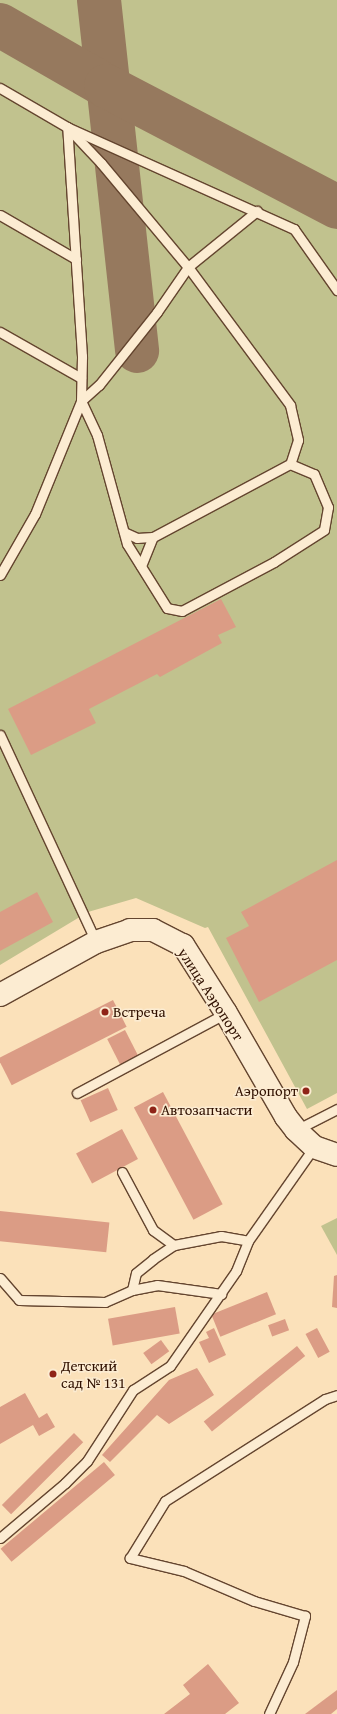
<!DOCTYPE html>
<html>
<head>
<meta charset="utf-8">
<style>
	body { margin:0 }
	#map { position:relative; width:337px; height:1714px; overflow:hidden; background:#fbe1ba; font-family:"Gentium Book Plus",serif }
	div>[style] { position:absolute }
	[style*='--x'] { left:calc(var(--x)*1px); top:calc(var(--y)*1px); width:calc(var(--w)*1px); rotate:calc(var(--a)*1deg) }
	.green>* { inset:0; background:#c1c28e }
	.taxiway>* { height:44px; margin:-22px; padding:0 22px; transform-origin:22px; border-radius:22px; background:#96795e }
	.building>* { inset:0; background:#db9c85; transform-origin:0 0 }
	.roads { filter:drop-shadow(1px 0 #64452f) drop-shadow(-1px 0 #64452f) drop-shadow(0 1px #64452f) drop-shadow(0 -1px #64452f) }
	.service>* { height:9px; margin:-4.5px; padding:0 4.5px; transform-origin:4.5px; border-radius:4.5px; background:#fcecd2 }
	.secondary>* { height:22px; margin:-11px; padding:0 11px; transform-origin:11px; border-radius:11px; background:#fcecd2 }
	.dots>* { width:11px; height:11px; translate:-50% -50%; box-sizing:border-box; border:2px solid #fcecd2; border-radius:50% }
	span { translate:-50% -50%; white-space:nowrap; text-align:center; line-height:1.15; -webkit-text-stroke:3px #fcecd2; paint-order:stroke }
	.street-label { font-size:15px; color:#311101 }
	.poi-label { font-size:15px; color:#311101 }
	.left { translate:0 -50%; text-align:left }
	.right { translate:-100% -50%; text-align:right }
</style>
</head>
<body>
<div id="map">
	<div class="green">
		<div style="clip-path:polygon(0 0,337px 0,337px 1093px,307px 1109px,208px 927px,205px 928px,136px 898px,88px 912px,0 965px)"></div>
		<div style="clip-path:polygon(337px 1218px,337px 1255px,321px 1226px)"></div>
	</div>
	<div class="taxiway">
		<div style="--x:99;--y:0;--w:353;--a:83.8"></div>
		<div style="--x:0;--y:25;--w:122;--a:29.9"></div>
		<div style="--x:106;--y:86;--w:261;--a:27.6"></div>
	</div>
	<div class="building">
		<div style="clip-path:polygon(221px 599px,236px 627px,218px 635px,222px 643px,160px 677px,157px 674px,89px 709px,96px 723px,31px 755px,8px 709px)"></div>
		<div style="clip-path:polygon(337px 860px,337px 960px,259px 1002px,226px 938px,249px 926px,241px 912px)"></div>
		<div style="clip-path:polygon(37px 892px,53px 922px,0 951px,0 912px)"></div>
		<div style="left:113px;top:1000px;width:30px;height:129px;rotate:63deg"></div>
		<div style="left:125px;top:1030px;width:31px;height:20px;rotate:63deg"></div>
		<div style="left:108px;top:1088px;width:24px;height:30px;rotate:66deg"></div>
		<div style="left:163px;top:1092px;width:127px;height:33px;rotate:62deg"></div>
		<div style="left:122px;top:1129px;width:34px;height:52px;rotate:62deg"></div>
		<div style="left:0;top:1211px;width:110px;height:30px;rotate:6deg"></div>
		<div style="clip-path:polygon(337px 1275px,337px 1308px,332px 1307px,334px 1276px)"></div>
		<div style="left:267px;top:1292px;width:24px;height:60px;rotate:68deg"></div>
		<div style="left:175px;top:1307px;width:27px;height:68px;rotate:80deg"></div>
		<div style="left:285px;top:1319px;width:12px;height:18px;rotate:70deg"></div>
		<div style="clip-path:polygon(214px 1328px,226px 1355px,209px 1363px,199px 1342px,209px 1338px,206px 1332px)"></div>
		<div style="left:317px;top:1328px;width:27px;height:13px;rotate:62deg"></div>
		<div style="left:161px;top:1340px;width:14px;height:22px;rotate:54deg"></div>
		<div style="left:297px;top:1346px;width:13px;height:120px;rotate:51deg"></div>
		<div style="clip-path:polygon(197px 1368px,214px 1395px,169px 1424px,157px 1415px,110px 1462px,102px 1455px,169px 1380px)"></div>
		<div style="clip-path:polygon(25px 1393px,39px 1418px,47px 1413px,55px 1427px,39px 1436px,33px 1425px,0 1444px,0 1407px)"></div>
		<div style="left:74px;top:1433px;width:13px;height:102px;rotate:45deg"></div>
		<div style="left:104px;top:1462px;width:17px;height:135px;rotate:50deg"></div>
		<div style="clip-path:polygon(208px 1664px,239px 1703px,225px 1714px,164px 1714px,190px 1694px,183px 1685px)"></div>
		<div style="clip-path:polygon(337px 1690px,337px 1709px,331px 1714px,305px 1714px)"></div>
	</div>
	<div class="roads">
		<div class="service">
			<div style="--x:0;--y:88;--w:78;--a:30.2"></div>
			<div style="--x:67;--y:127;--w:249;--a:24.2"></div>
			<div style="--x:294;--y:229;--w:75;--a:54.8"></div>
			<div style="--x:67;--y:127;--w:50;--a:46.6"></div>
			<div style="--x:101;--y:163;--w:136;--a:50.1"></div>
			<div style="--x:188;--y:267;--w:172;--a:53.5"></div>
			<div style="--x:290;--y:405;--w:36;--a:77"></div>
			<div style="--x:298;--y:440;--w:25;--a:108"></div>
			<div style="--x:0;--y:215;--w:88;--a:30.1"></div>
			<div style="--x:0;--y:332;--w:93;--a:29.6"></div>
			<div style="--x:124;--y:532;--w:14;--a:25"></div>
			<div style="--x:137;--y:538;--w:16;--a:-4"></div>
			<div style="--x:141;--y:566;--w:31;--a:-68"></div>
			<div style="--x:153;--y:537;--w:155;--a:-28.1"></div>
			<div style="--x:290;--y:464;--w:26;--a:23"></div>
			<div style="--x:314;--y:474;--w:36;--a:67"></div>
			<div style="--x:328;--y:507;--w:23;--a:100"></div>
			<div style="--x:324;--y:530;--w:59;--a:147.4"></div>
			<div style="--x:274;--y:562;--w:104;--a:152"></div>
			<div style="--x:182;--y:611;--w:15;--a:-169"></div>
			<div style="--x:167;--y:608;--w:75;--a:-122"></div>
			<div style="--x:127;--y:544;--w:113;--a:-105.4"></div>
			<div style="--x:97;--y:435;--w:38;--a:-115"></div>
			<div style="--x:81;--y:401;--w:24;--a:-42"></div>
			<div style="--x:99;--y:385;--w:93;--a:-51.5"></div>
			<div style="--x:157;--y:312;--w:55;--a:-55.4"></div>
			<div style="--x:188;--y:267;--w:89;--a:-39.1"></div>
			<div style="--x:0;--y:575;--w:70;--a:-60.2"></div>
			<div style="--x:35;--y:514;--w:122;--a:-67.8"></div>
			<div style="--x:81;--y:401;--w:45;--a:-88.7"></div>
			<div style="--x:82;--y:356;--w:229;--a:-93.7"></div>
			<div style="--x:0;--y:735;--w:228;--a:65.1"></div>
			<div style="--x:77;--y:1093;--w:169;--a:-28.2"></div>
			<div style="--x:296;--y:1130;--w:46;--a:-27.1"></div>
			<div style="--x:122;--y:1172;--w:66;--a:61.9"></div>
			<div style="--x:153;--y:1230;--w:26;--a:36"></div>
			<div style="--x:174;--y:1245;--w:48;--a:-10.8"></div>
			<div style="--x:221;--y:1236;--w:27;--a:10"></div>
			<div style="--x:0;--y:1278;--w:29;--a:49"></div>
			<div style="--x:19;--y:1300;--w:86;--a:1.3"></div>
			<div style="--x:105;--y:1302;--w:30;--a:-24"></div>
			<div style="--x:132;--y:1290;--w:25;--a:-11"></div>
			<div style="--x:157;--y:1285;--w:65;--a:8"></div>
			<div style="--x:132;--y:1290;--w:17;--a:-77"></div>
			<div style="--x:136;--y:1273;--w:22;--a:-39"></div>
			<div style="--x:153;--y:1259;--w:25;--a:-34"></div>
			<div style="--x:0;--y:1538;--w:85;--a:-40.2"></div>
			<div style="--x:65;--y:1483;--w:31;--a:-45"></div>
			<div style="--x:87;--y:1461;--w:85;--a:-57.1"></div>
			<div style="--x:133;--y:1390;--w:44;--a:-33"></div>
			<div style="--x:170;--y:1366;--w:116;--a:-55.2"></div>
			<div style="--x:236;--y:1271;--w:32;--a:-68"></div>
			<div style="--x:248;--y:1241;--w:115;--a:-54.9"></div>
			<div style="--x:269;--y:1714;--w:57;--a:-65.2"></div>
			<div style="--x:293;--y:1662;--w:48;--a:-75.4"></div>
			<div style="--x:305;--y:1616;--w:53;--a:-163.6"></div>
			<div style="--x:254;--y:1601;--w:76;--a:-156.8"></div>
			<div style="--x:184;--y:1571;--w:56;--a:-166.5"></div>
			<div style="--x:130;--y:1558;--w:67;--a:-58.4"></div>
			<div style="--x:165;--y:1501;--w:190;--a:-32.5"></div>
			<div style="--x:325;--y:1399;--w:13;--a:-18"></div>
		</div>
		<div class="secondary">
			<div style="--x:0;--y:995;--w:110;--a:-28.9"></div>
			<div style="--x:96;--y:942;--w:36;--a:-19"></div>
			<div style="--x:130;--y:930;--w:23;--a:0"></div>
			<div style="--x:153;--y:930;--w:34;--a:27"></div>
			<div style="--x:183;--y:945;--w:80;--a:57.7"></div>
			<div style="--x:226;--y:1013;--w:120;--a:60"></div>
			<div style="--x:286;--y:1117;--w:16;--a:52"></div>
			<div style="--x:296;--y:1130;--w:25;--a:43"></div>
			<div style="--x:314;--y:1147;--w:24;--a:19"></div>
		</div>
	</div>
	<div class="dots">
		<div style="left:105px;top:1012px;background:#8f2418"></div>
		<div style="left:306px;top:1091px;background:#8f2418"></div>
		<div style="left:153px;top:1110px;background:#8f2418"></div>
		<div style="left:53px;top:1374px;background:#8f2418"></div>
	</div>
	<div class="street-label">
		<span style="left:211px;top:994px;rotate:57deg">улица Аэропорт</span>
	</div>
	<div class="poi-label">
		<span class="left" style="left:113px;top:1012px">Встреча</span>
		<span class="right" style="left:298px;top:1091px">Аэропорт</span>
		<span class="left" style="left:161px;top:1110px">Автозапчасти</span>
		<span class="left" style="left:61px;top:1374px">Детский<br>сад № 131</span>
	</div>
</div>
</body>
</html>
